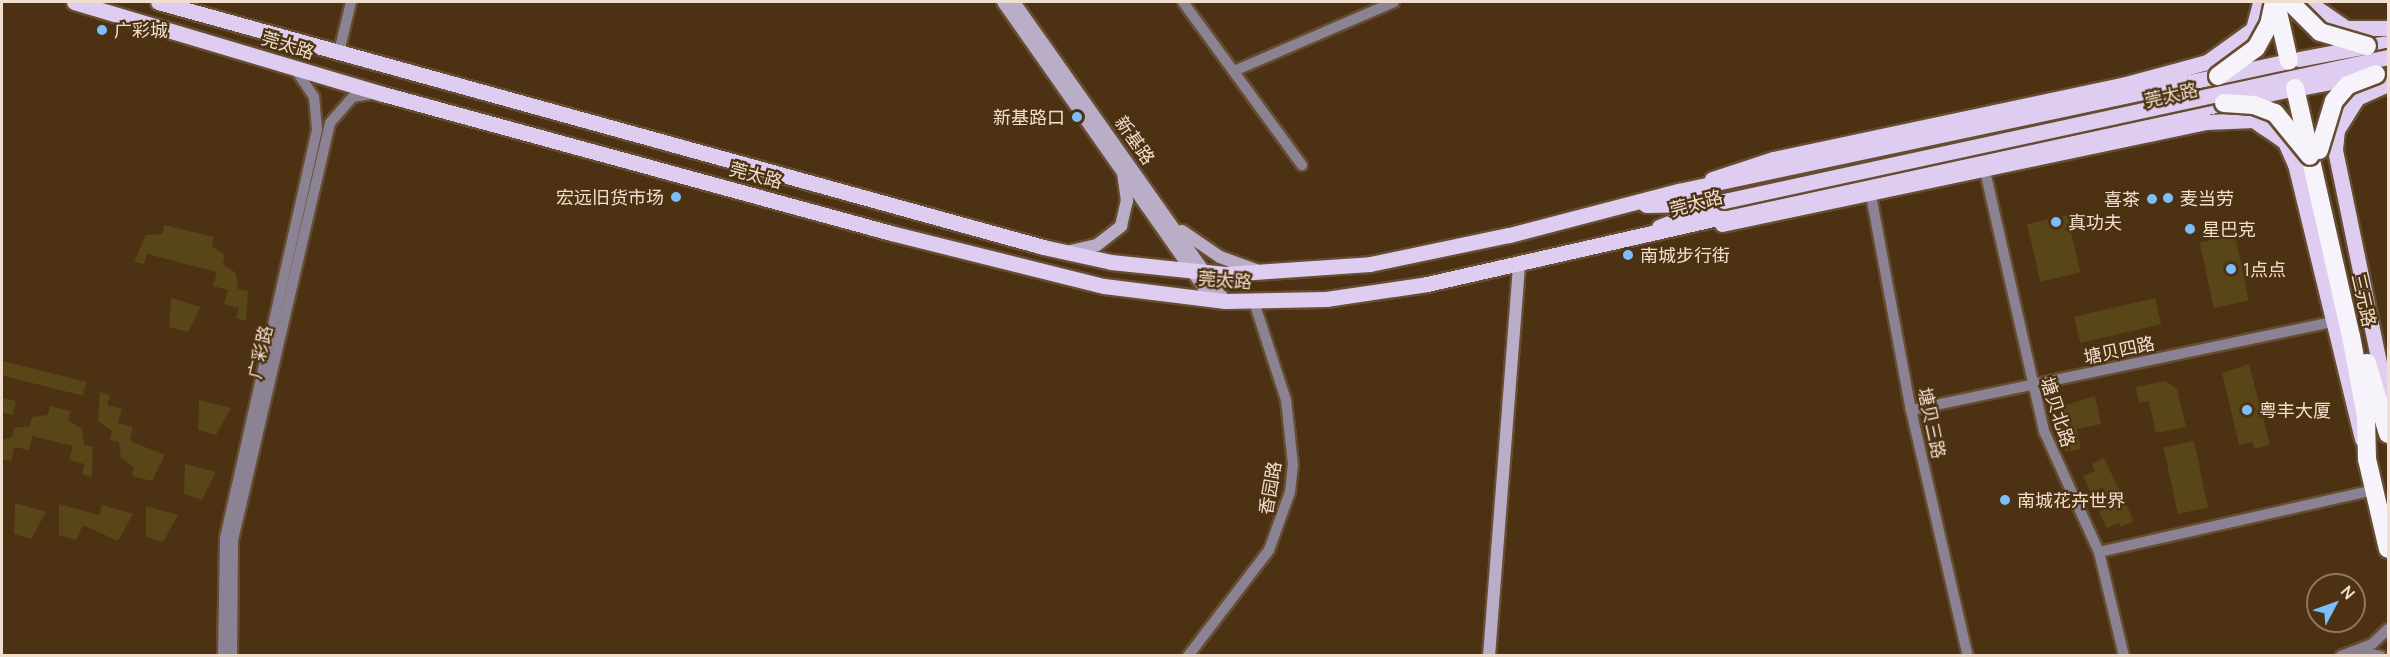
<!DOCTYPE html>
<html>
<head>
<meta charset="utf-8">
<style>
	body { margin:0 }
	#map { position:relative; width:2390px; height:657px; overflow:hidden; background:#4c3113; font-family:Manrope,"Noto Sans SC",sans-serif }
	div>[style] { position:absolute }
	[style*='--x'] { left:calc(var(--x)*1px); top:calc(var(--y)*1px); width:calc(var(--w)*1px); rotate:calc(var(--a)*1deg) }
	.building>* { inset:0; background:#584619; transform-origin:0 0 }
	.roads { filter:drop-shadow(2px 0 #664d31) drop-shadow(-2px 0 #664d31) drop-shadow(0 2px #664d31) drop-shadow(0 -2px #664d31) }
	.street>* { height:10px; margin:-5px; padding:0 5px; transform-origin:5px; border-radius:5px; background:#8b8394 }
	.secondary>* { height:12px; margin:-6px; padding:0 6px; transform-origin:6px; border-radius:6px; background:#baadc8 }
	.primary>* { height:15px; margin:-7.5px; padding:0 7.5px; transform-origin:7.5px; border-radius:7.5px; background:#decdf0 }
	.primary>.ring { margin:-7.5px; padding:0; box-sizing:content-box; background:none; border:15px solid #decdf0; border-radius:50% }
	.highway>* { height:18px; margin:-9px; padding:0 9px; transform-origin:9px; border-radius:9px; background:#f6f3fb }
	.bridges { filter:drop-shadow(2px 0 #664d31) drop-shadow(-2px 0 #664d31) drop-shadow(0 2px #664d31) drop-shadow(0 -2px #664d31) }
	.primary-bridge>* { height:15px; margin:-7.5px; padding:0 7.5px; transform-origin:7.5px; border-radius:7.5px; background:#decdf0 }
	.highway-bridge>* { height:18px; margin:-9px; padding:0 9px; transform-origin:9px; border-radius:9px; background:#f6f3fb }
	.dots>* { width:16px; height:16px; translate:-50% -50%; box-sizing:border-box; border:3px solid #4c3113; border-radius:50% }
	span { translate:-50% -50%; white-space:nowrap; text-align:center; line-height:1.15; -webkit-text-stroke:4.5px #4c3113; paint-order:stroke }
	.poi-label { font-size:18px; color:#f0dfcf }
	.left { translate:0 -50%; text-align:left }
	.right { translate:-100% -50%; text-align:right }
	.street-label { font-size:18px; color:#f0dfcf }
	.frame { position:absolute; inset:0; border:3px solid #f0dfcf; pointer-events:none }
	.north { position:absolute; left:2306px; top:573px; width:60px; height:60px; box-sizing:border-box; background:#4c3113; border:2px solid #8e775e; border-radius:50%; rotate:49deg; font-size:16px; font-weight:700; line-height:24px; text-align:center; color:#f0dfcf }
	.north::after { content:''; display:block; margin:auto; width:21px; height:27px; background:#7cbef9; clip-path:polygon(50% 0,100% 100%,50% 72%,0 100%) }
</style>
</head>
<body>
<div id="map">
	<div class="building">
		<div style="left:2067px;top:215px;width:59px;height:41px;rotate:77deg"></div>
		<div style="clip-path:polygon(164px 225px,214px 237px,212px 246px,225px 255px,223px 264px,236px 273px,238px 289px,248px 291px,246px 321px,236px 318px,239px 308px,224px 304px,228px 290px,213px 286px,217px 272px,147px 254px,144px 264px,134px 262px,146px 235px,162px 234px)"></div>
		<div style="left:2235px;top:235px;width:67px;height:36px;rotate:78deg"></div>
		<div style="clip-path:polygon(171px 298px,201px 307px,188px 332px,169px 327px)"></div>
		<div style="left:2155px;top:298px;width:27px;height:83px;rotate:77deg"></div>
		<div style="left:2px;top:361px;width:87px;height:14px;rotate:14deg"></div>
		<div style="clip-path:polygon(2249px 364px,2270px 445px,2254px 449px,2253px 442px,2239px 445px,2222px 373px)"></div>
		<div style="clip-path:polygon(2165px 381px,2177px 389px,2186px 427px,2156px 433px,2149px 401px,2139px 403px,2136px 387px)"></div>
		<div style="clip-path:polygon(100px 392px,110px 395px,107px 405px,122px 409px,118px 423px,133px 427px,130px 441px,165px 455px,152px 481px,132px 476px,134px 467px,121px 458px,119px 442px,110px 440px,112px 431px,98px 421px)"></div>
		<div style="clip-path:polygon(2095px 396px,2101px 424px,2077px 429px,2081px 449px,2065px 452px,2060px 407px)"></div>
		<div style="clip-path:polygon(2px 398px,16px 401px,13px 415px,2px 412px)"></div>
		<div style="clip-path:polygon(199px 400px,231px 408px,216px 435px,198px 430px)"></div>
		<div style="clip-path:polygon(50px 406px,71px 411px,68px 420px,82px 429px,84px 445px,93px 447px,92px 477px,82px 474px,84px 464px,69px 460px,73px 446px,32px 436px,29px 450px,14px 447px,11px 461px,2px 459px,2px 440px,12px 437px,14px 428px,30px 426px,32px 417px,48px 415px)"></div>
		<div style="left:2194px;top:441px;width:68px;height:31px;rotate:78deg"></div>
		<div style="clip-path:polygon(2104px 458px,2134px 521px,2121px 527px,2119px 523px,2107px 528px,2099px 512px,2111px 506px,2103px 487px,2091px 493px,2083px 476px,2095px 471px,2092px 464px)"></div>
		<div style="clip-path:polygon(185px 464px,216px 472px,202px 500px,184px 494px)"></div>
		<div style="clip-path:polygon(15px 503px,46px 512px,31px 539px,14px 534px)"></div>
		<div style="clip-path:polygon(59px 504px,99px 515px,102px 505px,133px 514px,118px 541px,83px 525px,76px 540px,59px 535px)"></div>
		<div style="clip-path:polygon(146px 506px,178px 515px,163px 542px,146px 537px)"></div>
	</div>
	<div class="roads">
		<div class="street">
			<div style="--x:1183;--y:2;--w:202;--a:53.9"></div>
			<div style="--x:339;--y:52;--w:51;--a:-76.5"></div>
			<div style="--x:1234;--y:71;--w:174;--a:-23.3"></div>
			<div style="--x:1985;--y:171;--w:267;--a:77.2"></div>
			<div style="--x:2044;--y:431;--w:133;--a:65.6"></div>
			<div style="--x:2099;--y:552;--w:107;--a:76.5"></div>
			<div style="--x:1871;--y:195;--w:219;--a:79.5"></div>
			<div style="--x:1911;--y:410;--w:253;--a:77"></div>
			<div style="--x:1911;--y:410;--w:432;--a:-11.8"></div>
			<div style="--x:2099;--y:552;--w:283;--a:-12.7"></div>
			<div style="--x:2360;--y:652;--w:21;--a:11"></div>
			<div style="--x:223;--y:656;--w:118;--a:-89"></div>
			<div style="--x:225;--y:538;--w:418;--a:-77.3"></div>
			<div style="--x:317;--y:130;--w:33;--a:-95"></div>
			<div style="--x:314;--y:97;--w:32;--a:-124"></div>
			<div style="--x:232;--y:656;--w:116;--a:-89.5"></div>
			<div style="--x:233;--y:540;--w:428;--a:-76.9"></div>
			<div style="--x:330;--y:123;--w:35;--a:-49"></div>
			<div style="--x:353;--y:97;--w:20;--a:-9"></div>
			<div style="--x:1188;--y:656;--w:133;--a:-52.6"></div>
			<div style="--x:1269;--y:550;--w:62;--a:-70.1"></div>
			<div style="--x:1290;--y:492;--w:27;--a:-84"></div>
			<div style="--x:1293;--y:465;--w:65;--a:-96.1"></div>
			<div style="--x:1286;--y:400;--w:103;--a:-108.1"></div>
			<div style="--x:2341;--y:656;--w:33;--a:-21"></div>
			<div style="--x:2372;--y:644;--w:22;--a:-43"></div>
		</div>
		<div class="secondary">
			<div style="--x:1003;--y:2;--w:363;--a:54.9"></div>
			<div style="--x:1014;--y:2;--w:366;--a:54.8"></div>
			<div style="--x:1182;--y:231;--w:46;--a:34.4"></div>
			<div style="--x:1220;--y:257;--w:38;--a:20"></div>
			<div style="--x:1066;--y:252;--w:32;--a:-13"></div>
			<div style="--x:1097;--y:245;--w:31;--a:-38"></div>
			<div style="--x:1121;--y:226;--w:26;--a:-77"></div>
			<div style="--x:1127;--y:201;--w:28;--a:-98"></div>
			<div style="--x:1489;--y:656;--w:394;--a:-85.6"></div>
		</div>
		<div class="primary">
			<div style="--x:74;--y:2;--w:322;--a:16.6"></div>
			<div style="--x:383;--y:94;--w:527;--a:15.3"></div>
			<div style="--x:891;--y:233;--w:219;--a:14"></div>
			<div style="--x:1104;--y:286;--w:122;--a:7.1"></div>
			<div style="--x:1225;--y:301;--w:101;--a:-1.1"></div>
			<div style="--x:1326;--y:299;--w:102;--a:-8.4"></div>
			<div style="--x:1427;--y:284;--w:817;--a:-12.79"></div>
			<div style="--x:158;--y:2;--w:918;--a:15.47"></div>
			<div style="--x:1043;--y:247;--w:70;--a:12.4"></div>
			<div style="--x:1111;--y:262;--w:115;--a:6"></div>
			<div style="--x:1225;--y:274;--w:145;--a:-3.9"></div>
			<div style="--x:1370;--y:264;--w:142;--a:-11.8"></div>
			<div style="--x:1509;--y:235;--w:175;--a:-14.6"></div>
			<div style="--x:1678;--y:191;--w:552;--a:-12.02"></div>
			<div style="--x:2308;--y:2;--w:46;--a:34.4"></div>
			<div style="--x:2346;--y:28;--w:42;--a:0"></div>
			<div class="ring" style="left:2234px;top:12px;width:109px;height:109px"></div>
			<div style="--x:2367;--y:46;--w:21;--a:-8"></div>
			<div style="--x:2388;--y:84;--w:34;--a:156"></div>
			<div style="--x:2357;--y:98;--w:38;--a:122"></div>
			<div style="--x:2337;--y:130;--w:20;--a:96"></div>
			<div style="--x:2335;--y:150;--w:260;--a:78.3"></div>
			<div style="--x:1712;--y:179;--w:64;--a:-18.2"></div>
			<div style="--x:1773;--y:159;--w:357;--a:-12"></div>
			<div style="--x:2122;--y:85;--w:88;--a:-15.1"></div>
			<div style="--x:2207;--y:62;--w:57;--a:-35.7"></div>
			<div style="--x:2253;--y:29;--w:28;--a:-75"></div>
			<div style="--x:1646;--y:205;--w:51;--a:-1.1"></div>
			<div style="--x:1722;--y:224;--w:495;--a:-11.9"></div>
			<div style="--x:2206;--y:122;--w:48;--a:-2.4"></div>
			<div style="--x:2254;--y:120;--w:38;--a:35"></div>
			<div style="--x:2285;--y:142;--w:24;--a:66"></div>
			<div style="--x:2295;--y:164;--w:283;--a:76.3"></div>
			<div style="--x:1659;--y:227;--w:70;--a:-21.8"></div>
		</div>
		<div class="highway">
			<div style="--x:2310;--y:156;--w:185;--a:77.2"></div>
			<div style="--x:2351;--y:336;--w:82;--a:79.5"></div>
			<div style="--x:2366;--y:417;--w:42;--a:88.6"></div>
			<div style="--x:2367;--y:459;--w:92;--a:76.9"></div>
			<div style="--x:2367;--y:363;--w:74;--a:73.5"></div>
		</div>
	</div>
	<div class="bridges">
		<div class="primary-bridge">
			<div style="--x:2299;--y:59;--w:69;--a:-10.8"></div>
			<div style="--x:2219;--y:76;--w:72;--a:-12.1"></div>
			<div style="--x:2305;--y:87;--w:54;--a:-10.7"></div>
			<div style="--x:2236;--y:101;--w:60;--a:-12.4"></div>
			<div style="--x:1724;--y:201;--w:679;--a:-12.24"></div>
		</div>
		<div class="highway-bridge">
			<div style="--x:2290;--y:2;--w:42;--a:45"></div>
			<div style="--x:2320;--y:32;--w:49;--a:16.6"></div>
			<div style="--x:2276;--y:3;--w:59;--a:77.4"></div>
			<div style="--x:2218;--y:76;--w:47;--a:-36.4"></div>
			<div style="--x:2256;--y:48;--w:26;--a:-61"></div>
			<div style="--x:2269;--y:25;--w:24;--a:-78"></div>
			<div style="--x:2295;--y:88;--w:58;--a:77.2"></div>
			<div style="--x:2224;--y:103;--w:30;--a:4"></div>
			<div style="--x:2254;--y:105;--w:22;--a:21"></div>
			<div style="--x:2275;--y:113;--w:55;--a:50.9"></div>
			<div style="--x:2319;--y:150;--w:51;--a:-73"></div>
			<div style="--x:2334;--y:101;--w:21;--a:-49"></div>
			<div style="--x:2348;--y:85;--w:30;--a:-21"></div>
		</div>
	</div>
	<div class="dots">
		<div style="left:102px;top:30px;background:#7cbef9"></div>
		<div style="left:1077px;top:117px;background:#7cbef9"></div>
		<div style="left:676px;top:197px;background:#7cbef9"></div>
		<div style="left:2168px;top:198px;background:#7cbef9"></div>
		<div style="left:2152px;top:199px;background:#7cbef9"></div>
		<div style="left:2056px;top:222px;background:#7cbef9"></div>
		<div style="left:2190px;top:229px;background:#7cbef9"></div>
		<div style="left:1628px;top:255px;background:#7cbef9"></div>
		<div style="left:2231px;top:269px;background:#7cbef9"></div>
		<div style="left:2247px;top:410px;background:#7cbef9"></div>
		<div style="left:2005px;top:500px;background:#7cbef9"></div>
	</div>
	<div class="poi-label">
		<span class="left" style="left:114px;top:30px">广彩城</span>
		<span class="right" style="left:1065px;top:117px">新基路口</span>
		<span class="right" style="left:664px;top:197px">宏远旧货市场</span>
		<span class="left" style="left:2180px;top:198px">麦当劳</span>
		<span class="right" style="left:2140px;top:199px">喜茶</span>
		<span class="left" style="left:2068px;top:222px">真功夫</span>
		<span class="left" style="left:2202px;top:229px">星巴克</span>
		<span class="left" style="left:1640px;top:255px">南城步行街</span>
		<span class="left" style="left:2243px;top:269px">1点点</span>
		<span class="left" style="left:2259px;top:410px">粤丰大厦</span>
		<span class="left" style="left:2017px;top:500px">南城花卉世界</span>
	</div>
	<div class="street-label">
		<span style="left:288px;top:45px;rotate:17deg">莞太路</span>
		<span style="left:2171px;top:95px;rotate:-13deg">莞太路</span>
		<span style="left:1135px;top:140px;rotate:55deg">新基路</span>
		<span style="left:756px;top:175px;rotate:15deg">莞太路</span>
		<span style="left:1696px;top:203px;rotate:-15deg">莞太路</span>
		<span style="left:1225px;top:280px;rotate:4deg">莞太路</span>
		<span style="left:2364px;top:300px;rotate:77deg">三元路</span>
		<span style="left:2119px;top:350px;rotate:-12deg">塘贝四路</span>
		<span style="left:260px;top:352px;rotate:-77deg">广彩路</span>
		<span style="left:2058px;top:412px;rotate:72deg">塘贝北路</span>
		<span style="left:1932px;top:423px;rotate:78deg">塘贝三路</span>
		<span style="left:1270px;top:488px;rotate:-80deg">香园路</span>
	</div>
	<div class="frame"></div>
	<div class="north">N</div>
</div>
</body>
</html>
